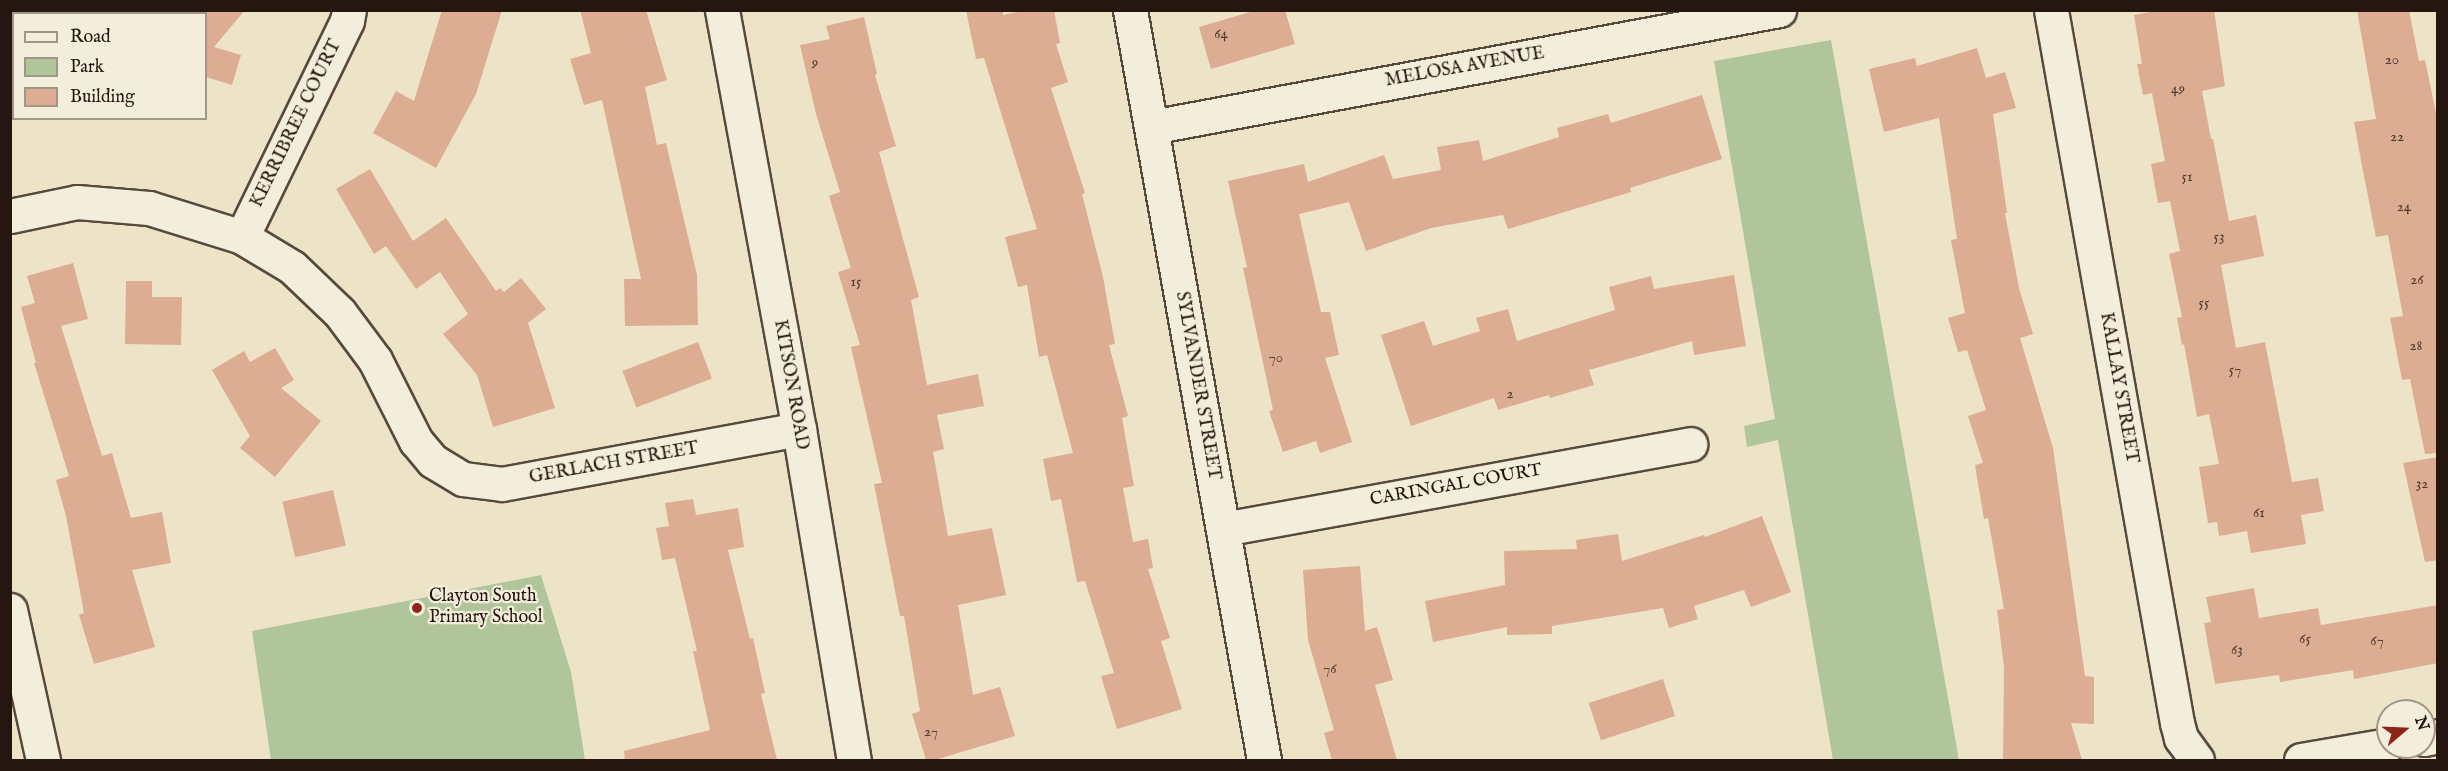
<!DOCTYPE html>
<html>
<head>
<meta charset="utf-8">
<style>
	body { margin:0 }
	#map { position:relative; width:2448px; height:771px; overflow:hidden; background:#ede4c8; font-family:"IM FELL English",serif }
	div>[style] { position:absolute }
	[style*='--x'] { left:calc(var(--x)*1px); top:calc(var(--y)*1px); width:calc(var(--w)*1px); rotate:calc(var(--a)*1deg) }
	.green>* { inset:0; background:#b1c59b }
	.building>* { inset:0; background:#dcac93; transform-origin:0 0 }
	.roads { filter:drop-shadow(2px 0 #574a3d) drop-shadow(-2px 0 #574a3d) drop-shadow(0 2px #574a3d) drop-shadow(0 -2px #574a3d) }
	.street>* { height:33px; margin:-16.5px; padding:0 16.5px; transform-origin:16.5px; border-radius:16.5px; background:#f3eddb }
	.dots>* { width:16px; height:16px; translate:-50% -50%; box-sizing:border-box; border:3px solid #f3eddb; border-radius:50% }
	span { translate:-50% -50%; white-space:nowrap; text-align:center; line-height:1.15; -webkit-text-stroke:4.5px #f3eddb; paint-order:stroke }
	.number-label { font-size:15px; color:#533c30 }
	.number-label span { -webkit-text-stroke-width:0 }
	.street-label { font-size:18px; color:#25170f }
	.poi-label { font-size:18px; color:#25170f }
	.left { translate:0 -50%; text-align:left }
	.frame { position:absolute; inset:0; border:12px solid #25170f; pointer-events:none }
	.legend { position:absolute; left:12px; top:12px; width:195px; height:108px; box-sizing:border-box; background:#f3eddb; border:2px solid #a19789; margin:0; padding:8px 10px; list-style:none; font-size:18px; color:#25170f }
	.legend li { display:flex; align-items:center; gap:12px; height:30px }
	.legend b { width:30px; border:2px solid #a19789 }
	.north { position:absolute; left:2376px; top:699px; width:60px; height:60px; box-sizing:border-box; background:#f3eddb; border:2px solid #a19789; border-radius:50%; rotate:71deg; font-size:16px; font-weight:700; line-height:24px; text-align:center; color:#25170f }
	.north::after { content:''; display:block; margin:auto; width:21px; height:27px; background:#8f2418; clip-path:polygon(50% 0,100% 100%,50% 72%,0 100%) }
</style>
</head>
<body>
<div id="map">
	<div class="green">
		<div style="clip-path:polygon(1831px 40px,1959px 760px,1833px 760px,1778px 440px,1747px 447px,1744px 426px,1775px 419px,1714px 61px)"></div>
		<div style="clip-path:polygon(541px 575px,571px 672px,585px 760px,271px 760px,252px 631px)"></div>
	</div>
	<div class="building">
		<div style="clip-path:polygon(206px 10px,245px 10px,214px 47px,241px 55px,232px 85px,206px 77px)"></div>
		<div style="clip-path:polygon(442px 10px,502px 10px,476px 94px,436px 168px,373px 133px,396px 91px,414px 101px)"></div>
		<div style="clip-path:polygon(580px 10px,646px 10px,667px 80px,645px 87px,657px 145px,666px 143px,697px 275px,698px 325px,625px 326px,624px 279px,641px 279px,602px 100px,584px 105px,570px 59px,591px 53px)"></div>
		<div style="clip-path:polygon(966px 10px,1003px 10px,1003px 15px,1028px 10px,1054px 10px,1060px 43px,1056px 44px,1068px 82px,1051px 88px,1085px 193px,1082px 194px,1103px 277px,1115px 344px,1109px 345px,1128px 416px,1122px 418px,1134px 486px,1123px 488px,1133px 542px,1148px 539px,1153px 568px,1148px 569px,1170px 638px,1161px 641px,1182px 709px,1117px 729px,1101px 676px,1114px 673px,1085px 581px,1077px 582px,1061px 499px,1051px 501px,1043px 459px,1073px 453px,1047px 355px,1039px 357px,1027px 285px,1018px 287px,1005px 237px,1037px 229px,984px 58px,976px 59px)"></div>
		<div style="clip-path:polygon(1257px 10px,1285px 10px,1295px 44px,1211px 69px,1199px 27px)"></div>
		<div style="clip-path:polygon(2160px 10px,2214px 10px,2225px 86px,2202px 91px,2211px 139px,2213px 139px,2229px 221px,2256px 215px,2264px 256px,2221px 265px,2236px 348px,2265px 342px,2292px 482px,2318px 478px,2324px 511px,2301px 515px,2306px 544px,2251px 553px,2247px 531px,2219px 536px,2217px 522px,2208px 523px,2199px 467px,2219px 464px,2209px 414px,2197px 417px,2184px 344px,2182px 345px,2177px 318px,2182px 317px,2169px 254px,2180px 251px,2170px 201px,2158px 203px,2151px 164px,2165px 161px,2152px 93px,2143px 95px,2137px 64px,2142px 64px,2134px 15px)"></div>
		<div style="clip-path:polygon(2357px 10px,2409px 10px,2419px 61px,2425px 60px,2438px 123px,2438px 453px,2425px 454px,2410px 379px,2402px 380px,2390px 318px,2403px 316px,2388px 235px,2376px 237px,2362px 166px,2354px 122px,2376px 119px)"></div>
		<div style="clip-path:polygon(864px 17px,877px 74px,875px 75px,896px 146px,879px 152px,919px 297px,911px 300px,927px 385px,978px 374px,984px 406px,937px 415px,944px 449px,933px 452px,948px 536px,992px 528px,1006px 595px,958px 605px,973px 695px,1000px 687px,1015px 736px,935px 760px,926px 760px,912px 714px,920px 711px,904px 616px,900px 616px,874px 484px,882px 483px,851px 347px,860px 345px,838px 272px,851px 268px,829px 196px,840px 192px,816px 114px,800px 45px,830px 39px,826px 26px)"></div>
		<div style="clip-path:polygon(1977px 48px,1986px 78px,2005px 72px,2016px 108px,1993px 114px,2007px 213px,2005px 213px,2019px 288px,2033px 334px,2020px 338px,2053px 448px,2085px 676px,2094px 677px,2094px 724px,2071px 723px,2082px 760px,2003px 760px,2004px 667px,1997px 610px,2004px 609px,1988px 518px,1984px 519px,1975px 465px,1983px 463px,1968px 416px,1986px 410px,1967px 350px,1958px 352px,1948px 318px,1965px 313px,1951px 240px,1957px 239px,1939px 118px,1884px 132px,1869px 69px,1915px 58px,1917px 66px)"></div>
		<div style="clip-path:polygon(1702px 95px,1722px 159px,1630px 188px,1631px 192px,1508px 229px,1503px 215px,1431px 228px,1366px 251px,1349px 202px,1299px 214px,1321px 312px,1330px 312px,1339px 355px,1325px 358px,1352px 442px,1320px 453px,1316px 441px,1283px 452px,1269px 411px,1273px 410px,1243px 268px,1247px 267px,1228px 181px,1304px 164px,1308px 182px,1384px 155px,1393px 179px,1441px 170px,1437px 147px,1479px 140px,1483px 161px,1559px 137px,1557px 128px,1608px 114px,1611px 123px)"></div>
		<div style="clip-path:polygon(370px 169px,413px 241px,446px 218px,496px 291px,500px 288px,504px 292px,521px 278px,546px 309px,528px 323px,555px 408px,493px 427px,477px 375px,443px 334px,468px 314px,440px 272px,416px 289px,386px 246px,374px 254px,336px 189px)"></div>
		<div style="clip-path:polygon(73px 263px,88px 319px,61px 326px,102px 456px,112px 453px,131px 518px,162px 512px,171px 563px,132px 570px,155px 647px,94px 664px,79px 615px,84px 613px,66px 516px,56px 480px,69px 476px,34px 363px,36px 363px,21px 307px,35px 303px,27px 276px)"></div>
		<div style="clip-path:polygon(1734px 275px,1746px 346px,1694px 355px,1692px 341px,1589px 370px,1594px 385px,1550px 398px,1549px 395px,1498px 410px,1494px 398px,1411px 426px,1381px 335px,1424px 321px,1433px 346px,1480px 331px,1476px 318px,1508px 309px,1517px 341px,1615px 310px,1609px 287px,1651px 276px,1654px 289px)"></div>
		<div style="clip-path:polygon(126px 281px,152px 281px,152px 297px,182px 297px,181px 345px,125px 344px)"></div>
		<div style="left:698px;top:342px;width:39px;height:81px;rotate:69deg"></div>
		<div style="clip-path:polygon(275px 348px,294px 380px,281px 388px,321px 421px,275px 477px,240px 448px,250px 436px,212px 370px,244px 351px,250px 362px)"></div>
		<div style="clip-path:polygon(2438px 457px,2438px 560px,2425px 562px,2403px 463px)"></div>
		<div style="left:333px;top:490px;width:57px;height:52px;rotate:77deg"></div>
		<div style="clip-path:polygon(693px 499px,696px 515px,738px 508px,744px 547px,728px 550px,750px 639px,753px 638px,765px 693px,761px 694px,777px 760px,625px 760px,624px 751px,710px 730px,693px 651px,697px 651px,675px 558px,662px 560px,656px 528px,669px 526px,665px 503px)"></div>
		<div style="clip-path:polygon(1762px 516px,1791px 592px,1751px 607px,1744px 590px,1694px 606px,1698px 619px,1669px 628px,1663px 608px,1552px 626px,1552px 634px,1507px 635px,1507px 627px,1433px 642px,1425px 601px,1505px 585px,1504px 551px,1577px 549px,1576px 540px,1618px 534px,1622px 561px,1704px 535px,1705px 537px)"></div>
		<div style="clip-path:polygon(1360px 566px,1365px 631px,1377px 627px,1393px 680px,1375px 685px,1397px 760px,1332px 760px,1324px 733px,1334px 730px,1308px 640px,1303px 570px)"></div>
		<div style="clip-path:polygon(2254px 588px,2259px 618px,2318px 608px,2321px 625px,2438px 605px,2438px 663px,2354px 679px,2353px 670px,2280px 682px,2279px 675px,2215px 684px,2204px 623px,2211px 622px,2206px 597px)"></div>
		<div style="left:1663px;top:679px;width:39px;height:78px;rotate:72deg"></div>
	</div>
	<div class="roads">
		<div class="street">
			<div style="--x:722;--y:10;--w:426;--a:79.6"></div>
			<div style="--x:799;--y:429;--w:336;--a:80.6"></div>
			<div style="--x:1130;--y:10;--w:762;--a:79.87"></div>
			<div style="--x:2051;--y:10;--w:724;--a:79.98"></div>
			<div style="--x:2177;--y:723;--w:16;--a:75"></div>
			<div style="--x:2181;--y:738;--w:27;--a:54"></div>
			<div style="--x:1151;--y:127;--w:639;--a:-10.55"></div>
			<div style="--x:10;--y:216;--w:68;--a:-11.8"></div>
			<div style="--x:77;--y:202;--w:72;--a:4.8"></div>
			<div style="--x:149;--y:208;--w:97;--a:17.3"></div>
			<div style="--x:242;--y:237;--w:58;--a:31"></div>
			<div style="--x:292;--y:267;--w:66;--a:43.8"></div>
			<div style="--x:340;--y:313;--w:59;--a:53.3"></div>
			<div style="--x:375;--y:360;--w:91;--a:63.2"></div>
			<div style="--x:416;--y:441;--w:26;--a:50"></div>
			<div style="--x:433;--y:461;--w:35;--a:31"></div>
			<div style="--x:463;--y:479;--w:39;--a:7"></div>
			<div style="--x:502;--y:484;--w:302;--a:-10.5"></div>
			<div style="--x:242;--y:237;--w:240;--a:-64.1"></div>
			<div style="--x:347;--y:21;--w:11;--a:-80"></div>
			<div style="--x:1223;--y:529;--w:475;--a:-10.3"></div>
			<div style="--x:10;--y:610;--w:154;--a:77.6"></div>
			<div style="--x:2424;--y:739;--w:14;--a:-12"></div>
			<div style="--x:2301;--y:760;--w:88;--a:-9.8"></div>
		</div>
	</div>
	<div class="dots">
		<div style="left:417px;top:608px;background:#8f2418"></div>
	</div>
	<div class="number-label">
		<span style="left:1221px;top:34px">64</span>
		<span style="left:2392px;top:60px">20</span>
		<span style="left:815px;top:63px">9</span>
		<span style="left:2178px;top:89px">49</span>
		<span style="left:2397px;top:137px">22</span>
		<span style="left:2187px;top:177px">51</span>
		<span style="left:2404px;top:207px">24</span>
		<span style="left:2219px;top:237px">53</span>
		<span style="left:2417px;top:280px">26</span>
		<span style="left:856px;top:282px">15</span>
		<span style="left:2204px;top:303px">55</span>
		<span style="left:2416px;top:346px">28</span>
		<span style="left:1276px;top:358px">70</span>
		<span style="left:2235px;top:370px">57</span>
		<span style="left:1510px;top:394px">2</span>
		<span style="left:2422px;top:484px">32</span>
		<span style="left:2259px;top:513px">61</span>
		<span style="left:2305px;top:639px">65</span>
		<span style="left:2377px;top:641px">67</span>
		<span style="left:2237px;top:650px">63</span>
		<span style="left:1330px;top:669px">76</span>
		<span style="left:931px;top:732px">27</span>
	</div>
	<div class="street-label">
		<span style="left:1465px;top:68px;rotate:-10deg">MELOSA AVENUE</span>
		<span style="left:297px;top:124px;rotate:-64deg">KERRIBREE COURT</span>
		<span style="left:790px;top:385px;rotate:80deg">KITSON ROAD</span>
		<span style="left:1197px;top:386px;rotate:80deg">SYLVANDER STREET</span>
		<span style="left:2118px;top:388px;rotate:80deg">KALLAY STREET</span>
		<span style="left:614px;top:464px;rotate:-10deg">GERLACH STREET</span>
		<span style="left:1456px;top:486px;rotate:-10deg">CARINGAL COURT</span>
	</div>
	<div class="poi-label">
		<span class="left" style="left:429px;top:608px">Clayton South<br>Primary School</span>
	</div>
	<div class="frame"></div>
	<ul class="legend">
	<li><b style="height:8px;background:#f3eddb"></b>Road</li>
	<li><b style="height:16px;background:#b1c59b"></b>Park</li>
	<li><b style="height:16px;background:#dcac93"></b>Building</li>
	</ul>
	<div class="north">N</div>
</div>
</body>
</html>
